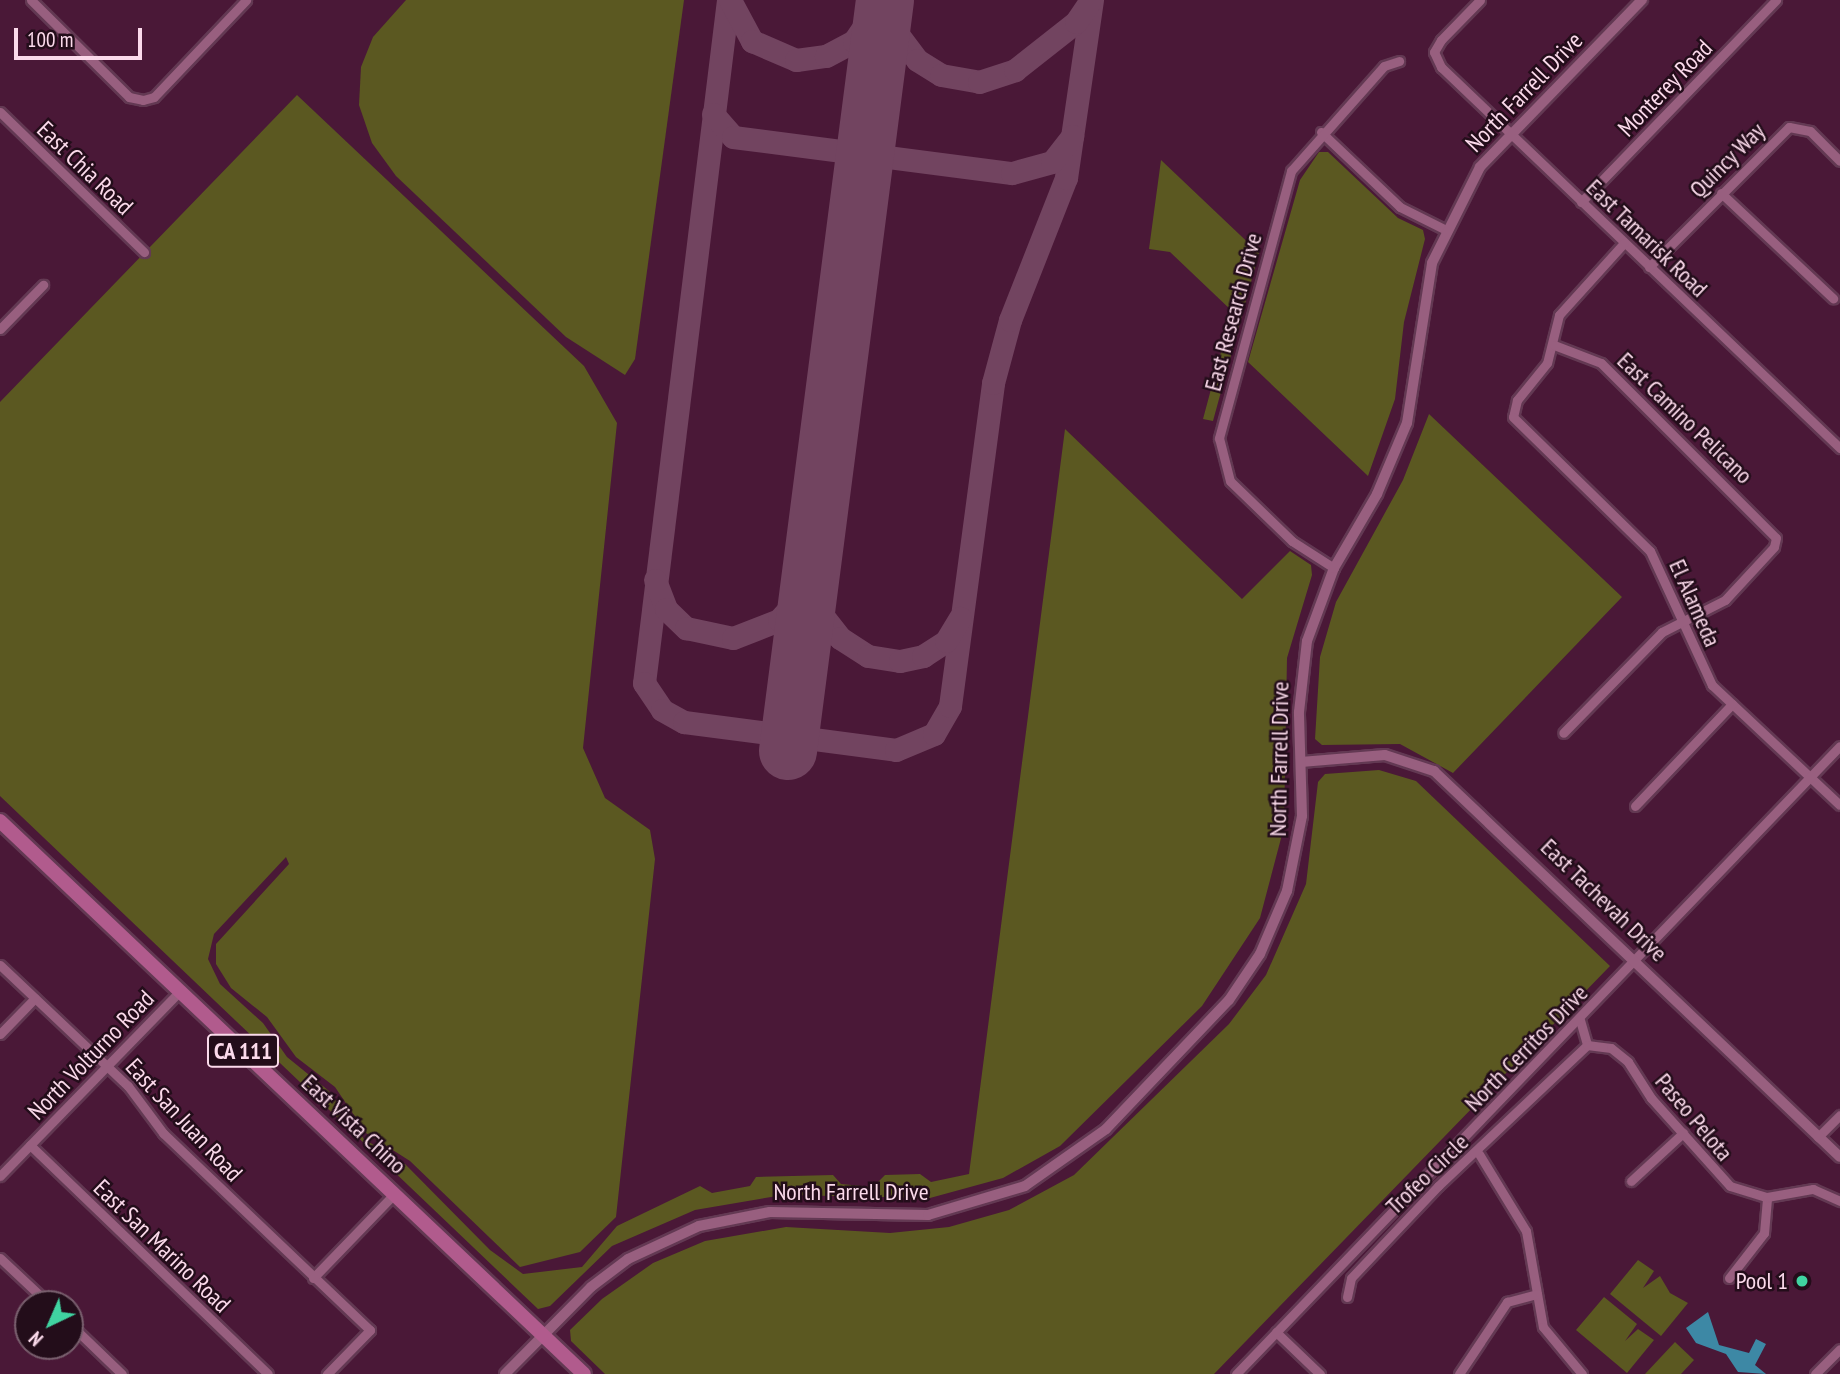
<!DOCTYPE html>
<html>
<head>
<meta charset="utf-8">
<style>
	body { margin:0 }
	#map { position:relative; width:1840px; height:1374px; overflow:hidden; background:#4a1837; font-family:"PT Sans Narrow",sans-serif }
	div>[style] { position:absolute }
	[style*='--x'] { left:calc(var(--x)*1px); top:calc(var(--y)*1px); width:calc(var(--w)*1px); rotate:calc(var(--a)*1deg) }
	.green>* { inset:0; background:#5b5821 }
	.water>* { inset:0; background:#3d88a5 }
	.taxiway>* { height:23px; margin:-11.5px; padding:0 11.5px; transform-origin:11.5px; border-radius:11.5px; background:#724460 }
	.runway>* { height:58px; margin:-29px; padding:0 29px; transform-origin:29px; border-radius:29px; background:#724460 }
	.roads { filter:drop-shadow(2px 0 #633953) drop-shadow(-2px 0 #633953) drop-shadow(0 2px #633953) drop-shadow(0 -2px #633953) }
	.minor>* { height:9px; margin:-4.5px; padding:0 4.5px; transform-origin:4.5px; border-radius:4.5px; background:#985f7f }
	.tertiary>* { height:10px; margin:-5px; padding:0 5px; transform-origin:5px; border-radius:5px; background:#985f7f }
	.primary>* { height:14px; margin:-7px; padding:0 7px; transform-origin:7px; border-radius:7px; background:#b15b8d }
	.dots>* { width:19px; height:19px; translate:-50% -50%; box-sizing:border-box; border:4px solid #230d1a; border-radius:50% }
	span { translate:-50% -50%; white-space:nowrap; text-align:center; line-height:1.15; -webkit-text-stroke:5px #230d1a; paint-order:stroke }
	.shield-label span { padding:2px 5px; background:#230d1a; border:2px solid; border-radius:5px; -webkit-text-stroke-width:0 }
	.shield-label { font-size:23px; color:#fbdaeb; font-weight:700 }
	.street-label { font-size:24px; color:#fbdaeb }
	.poi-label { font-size:24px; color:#fbdaeb }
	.right { translate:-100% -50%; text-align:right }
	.north { position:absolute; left:14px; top:1290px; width:70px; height:70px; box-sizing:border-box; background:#230d1a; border:2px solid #795f6e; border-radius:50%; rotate:224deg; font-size:19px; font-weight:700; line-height:28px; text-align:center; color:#fbdaeb }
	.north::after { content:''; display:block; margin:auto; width:24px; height:32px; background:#40d4a1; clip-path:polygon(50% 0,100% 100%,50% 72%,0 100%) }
	.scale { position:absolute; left:14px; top:28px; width:128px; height:32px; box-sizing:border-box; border:4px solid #fbdaeb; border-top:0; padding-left:9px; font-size:21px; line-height:24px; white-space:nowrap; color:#fbdaeb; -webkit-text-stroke:5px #230d1a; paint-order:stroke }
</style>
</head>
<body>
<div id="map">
	<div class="green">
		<div style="clip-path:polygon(406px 0,684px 0,635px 359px,625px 375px,566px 337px,396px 176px,372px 143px,359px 105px,361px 67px,373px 37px)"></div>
		<div style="clip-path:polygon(297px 95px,584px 366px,617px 423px,583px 748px,605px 798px,650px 830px,655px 859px,616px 1217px,580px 1252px,520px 1267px,410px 1161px,366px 1133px,335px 1087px,296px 1057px,267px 1017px,231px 988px,216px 964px,216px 944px,289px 864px,286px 857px,214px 934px,208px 959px,220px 984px,263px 1023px,287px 1057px,329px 1091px,364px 1139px,405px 1164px,490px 1250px,523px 1274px,582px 1267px,617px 1226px,700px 1186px,712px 1193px,750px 1186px,756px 1177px,833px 1175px,841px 1184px,873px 1187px,885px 1175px,920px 1174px,931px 1182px,969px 1174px,1065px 429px,1242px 599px,1290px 551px,1311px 565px,1312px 575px,1287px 658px,1284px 827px,1260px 918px,1202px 1006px,1060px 1146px,1003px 1178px,930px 1198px,783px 1195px,695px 1210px,612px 1246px,550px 1306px,538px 1309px,0 796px,0 402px)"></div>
		<div style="clip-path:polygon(1319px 152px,1328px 152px,1398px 218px,1423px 230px,1425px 239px,1404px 322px,1395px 399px,1368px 476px,1248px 362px,1300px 180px)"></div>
		<div style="clip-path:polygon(1161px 160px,1259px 253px,1213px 421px,1203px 419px,1232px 311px,1170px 252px,1149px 249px)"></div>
		<div style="clip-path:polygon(1429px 414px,1622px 597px,1453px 773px,1400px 744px,1322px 745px,1315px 739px,1320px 657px,1336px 602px,1403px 480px)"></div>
		<div style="clip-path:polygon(1379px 770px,1416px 781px,1610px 966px,1214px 1374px,605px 1374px,571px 1341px,570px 1330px,602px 1299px,653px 1263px,705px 1241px,786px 1227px,890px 1233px,949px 1227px,1009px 1210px,1074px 1175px,1229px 1024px,1266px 975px,1306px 884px,1318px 782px,1325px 774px)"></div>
		<div style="clip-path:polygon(1638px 1260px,1654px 1271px,1643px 1288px,1660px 1276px,1670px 1293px,1688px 1303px,1661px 1336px,1610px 1294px)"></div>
		<div style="clip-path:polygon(1604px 1297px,1637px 1324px,1625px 1341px,1638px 1329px,1654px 1340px,1627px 1373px,1576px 1330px)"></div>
		<div style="clip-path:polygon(1675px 1342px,1694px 1360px,1681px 1374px,1645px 1374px)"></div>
	</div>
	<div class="water">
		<div style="clip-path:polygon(1708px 1312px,1719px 1345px,1749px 1353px,1756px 1339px,1766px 1344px,1755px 1365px,1766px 1374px,1738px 1372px,1726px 1354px,1696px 1343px,1686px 1328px)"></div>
	</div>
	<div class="taxiway">
		<div style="--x:728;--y:0;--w:688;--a:97.01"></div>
		<div style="--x:644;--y:683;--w:32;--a:56"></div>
		<div style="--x:662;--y:710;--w:25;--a:29"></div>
		<div style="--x:684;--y:722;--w:214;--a:7.5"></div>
		<div style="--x:896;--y:750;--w:41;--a:-22.8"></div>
		<div style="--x:934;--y:734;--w:32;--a:-60"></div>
		<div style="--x:950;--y:706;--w:326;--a:-82.4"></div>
		<div style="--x:993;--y:383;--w:65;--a:-74.9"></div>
		<div style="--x:1010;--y:320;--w:153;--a:-68.5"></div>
		<div style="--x:1066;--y:178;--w:180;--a:-81.7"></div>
		<div style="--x:730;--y:0;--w:47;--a:61.8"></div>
		<div style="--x:752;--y:41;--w:48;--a:23.4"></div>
		<div style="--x:796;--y:60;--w:30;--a:-8"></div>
		<div style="--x:826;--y:56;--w:32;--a:-28"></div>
		<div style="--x:854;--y:41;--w:50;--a:-55.7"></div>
		<div style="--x:888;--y:0;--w:33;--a:76"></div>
		<div style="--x:896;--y:32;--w:35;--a:53"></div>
		<div style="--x:917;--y:60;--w:28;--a:32"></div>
		<div style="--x:941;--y:75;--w:39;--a:10"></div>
		<div style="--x:979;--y:82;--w:38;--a:-18"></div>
		<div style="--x:1015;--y:70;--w:78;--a:-38.2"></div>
		<div style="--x:1076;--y:22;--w:23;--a:-56"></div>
		<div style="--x:713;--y:114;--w:30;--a:49"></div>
		<div style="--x:733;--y:137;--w:281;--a:7.4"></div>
		<div style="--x:1012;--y:173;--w:41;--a:-15.4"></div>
		<div style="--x:1052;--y:162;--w:33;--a:-52"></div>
		<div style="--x:812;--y:561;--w:56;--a:78.7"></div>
		<div style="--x:823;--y:616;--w:28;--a:52"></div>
		<div style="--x:840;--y:638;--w:33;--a:33"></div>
		<div style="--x:868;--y:656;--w:32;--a:9"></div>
		<div style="--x:900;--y:661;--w:24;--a:-12"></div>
		<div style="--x:923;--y:656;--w:27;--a:-33"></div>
		<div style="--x:946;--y:641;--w:27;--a:-59"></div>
		<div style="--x:655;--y:580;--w:31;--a:69"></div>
		<div style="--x:666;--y:609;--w:28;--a:44"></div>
		<div style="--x:686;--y:628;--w:48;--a:12"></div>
		<div style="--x:733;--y:638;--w:49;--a:-21.4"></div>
		<div style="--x:779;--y:620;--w:27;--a:-48"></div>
		<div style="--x:797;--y:600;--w:35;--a:-68"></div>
	</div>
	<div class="runway">
		<div style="--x:788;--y:751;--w:757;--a:-82.64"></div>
	</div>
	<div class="roads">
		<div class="minor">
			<div style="--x:31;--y:0;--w:138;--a:44.7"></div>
			<div style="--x:129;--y:97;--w:14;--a:12"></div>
			<div style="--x:143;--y:100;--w:11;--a:-15"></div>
			<div style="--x:154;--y:97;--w:134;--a:-46.5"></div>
			<div style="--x:1480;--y:0;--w:56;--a:134.3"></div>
			<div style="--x:1441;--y:40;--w:14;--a:120"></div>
			<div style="--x:1434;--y:52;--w:17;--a:65"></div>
			<div style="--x:1441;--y:67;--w:552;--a:43.68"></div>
			<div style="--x:0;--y:112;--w:201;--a:44.2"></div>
			<div style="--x:1321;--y:132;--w:109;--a:43.5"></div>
			<div style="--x:1400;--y:207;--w:51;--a:26.6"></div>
			<div style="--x:1721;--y:193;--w:154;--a:43.2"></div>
			<div style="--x:1581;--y:202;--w:281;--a:-46"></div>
			<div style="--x:1624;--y:243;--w:97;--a:132.1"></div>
			<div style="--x:1559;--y:315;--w:49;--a:104"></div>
			<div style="--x:1547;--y:363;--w:48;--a:129"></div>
			<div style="--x:1517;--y:400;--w:17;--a:103"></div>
			<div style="--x:1513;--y:417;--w:192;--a:44.4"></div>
			<div style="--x:1650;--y:551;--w:148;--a:65.2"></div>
			<div style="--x:1712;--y:685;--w:175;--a:43.2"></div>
			<div style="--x:1649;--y:267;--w:198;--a:-45"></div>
			<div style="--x:1789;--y:127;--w:21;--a:11"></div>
			<div style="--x:1810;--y:131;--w:42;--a:45"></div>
			<div style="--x:0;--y:329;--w:62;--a:-45.7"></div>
			<div style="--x:1554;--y:345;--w:50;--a:21"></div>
			<div style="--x:1601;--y:363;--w:247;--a:45"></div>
			<div style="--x:1776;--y:538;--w:9;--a:103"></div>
			<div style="--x:1774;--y:547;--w:72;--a:132.8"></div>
			<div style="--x:1725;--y:600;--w:71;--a:153.1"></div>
			<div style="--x:1662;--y:632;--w:141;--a:134.4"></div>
			<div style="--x:1334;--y:568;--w:50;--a:-147.3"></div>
			<div style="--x:1292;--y:541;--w:86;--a:-135.9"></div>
			<div style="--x:1230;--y:481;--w:44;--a:-104.3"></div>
			<div style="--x:1219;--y:438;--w:277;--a:-74.9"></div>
			<div style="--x:1291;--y:171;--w:140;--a:-48.5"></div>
			<div style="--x:1384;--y:66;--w:16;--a:-18"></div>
			<div style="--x:1635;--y:806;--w:141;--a:-46.4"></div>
			<div style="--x:0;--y:965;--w:176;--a:43.4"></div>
			<div style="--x:128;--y:1086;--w:59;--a:53.3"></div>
			<div style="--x:163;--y:1133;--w:286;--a:43.6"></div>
			<div style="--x:370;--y:1330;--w:62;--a:134.3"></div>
			<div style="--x:1580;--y:1020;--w:26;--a:74"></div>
			<div style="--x:0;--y:1034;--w:50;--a:-45.8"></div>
			<div style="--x:1818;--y:1137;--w:31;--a:-45"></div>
			<div style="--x:30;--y:1145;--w:330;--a:43.9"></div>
			<div style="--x:1479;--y:1154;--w:90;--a:58.6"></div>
			<div style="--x:1526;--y:1231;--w:97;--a:80"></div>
			<div style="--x:1543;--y:1327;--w:61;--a:50.3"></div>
			<div style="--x:0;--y:1176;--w:258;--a:-45.8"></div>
			<div style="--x:1631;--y:1181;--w:71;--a:-42.7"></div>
			<div style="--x:0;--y:1258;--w:67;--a:43.2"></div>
			<div style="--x:313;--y:1278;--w:117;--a:-46"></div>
			<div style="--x:1729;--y:1278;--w:57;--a:-52.1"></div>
			<div style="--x:1764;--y:1233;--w:36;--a:-85"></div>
			<div style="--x:1347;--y:1297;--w:19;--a:-78"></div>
			<div style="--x:1351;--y:1278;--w:127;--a:-46.6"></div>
			<div style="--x:1438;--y:1186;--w:205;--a:-43.4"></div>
			<div style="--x:1587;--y:1045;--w:24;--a:7"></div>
			<div style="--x:1611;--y:1048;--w:22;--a:39"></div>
			<div style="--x:1628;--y:1062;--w:43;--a:57.4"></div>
			<div style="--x:1651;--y:1098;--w:118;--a:48.1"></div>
			<div style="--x:1730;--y:1186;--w:39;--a:17"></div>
			<div style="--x:1767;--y:1197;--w:47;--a:-9.9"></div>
			<div style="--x:1813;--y:1189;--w:30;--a:24"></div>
			<div style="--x:70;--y:1324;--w:72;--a:43.9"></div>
			<div style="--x:1276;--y:1332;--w:61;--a:43.7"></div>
			<div style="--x:1236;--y:1374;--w:871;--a:-46.12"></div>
			<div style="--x:1459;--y:1374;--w:87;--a:-56.3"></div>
			<div style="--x:1507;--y:1302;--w:31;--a:-15"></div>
			<div style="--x:1815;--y:1374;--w:35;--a:-45"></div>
		</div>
		<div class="tertiary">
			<div style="--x:1301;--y:762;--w:84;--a:-4.8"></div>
			<div style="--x:1385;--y:755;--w:52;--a:18.1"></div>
			<div style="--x:1434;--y:771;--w:560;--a:43.55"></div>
			<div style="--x:505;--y:1374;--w:122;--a:-45.3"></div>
			<div style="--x:591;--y:1287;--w:46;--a:-37.1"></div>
			<div style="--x:628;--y:1259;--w:78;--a:-24.9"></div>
			<div style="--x:699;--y:1226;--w:72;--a:-11.2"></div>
			<div style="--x:770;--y:1212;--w:158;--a:1.1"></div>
			<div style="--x:928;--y:1215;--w:101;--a:-16.6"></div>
			<div style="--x:1025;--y:1186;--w:99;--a:-35.1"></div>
			<div style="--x:1106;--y:1129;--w:178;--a:-46.4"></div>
			<div style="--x:1229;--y:1000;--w:55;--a:-56"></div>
			<div style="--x:1260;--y:954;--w:69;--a:-66.8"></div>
			<div style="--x:1287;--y:891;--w:76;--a:-78.7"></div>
			<div style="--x:1302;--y:816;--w:104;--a:-91.7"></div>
			<div style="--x:1299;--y:712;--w:71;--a:-83.6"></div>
			<div style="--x:1307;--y:641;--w:78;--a:-69.7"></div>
			<div style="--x:1334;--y:568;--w:86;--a:-59.8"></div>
			<div style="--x:1377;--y:494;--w:77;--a:-67.1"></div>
			<div style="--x:1407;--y:423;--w:162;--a:-81.1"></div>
			<div style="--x:1432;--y:263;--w:107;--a:-63.4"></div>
			<div style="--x:1480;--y:167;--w:233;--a:-45.9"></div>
		</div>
		<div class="primary">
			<div style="--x:0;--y:821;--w:804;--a:43.44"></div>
		</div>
	</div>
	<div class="dots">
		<div style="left:1802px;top:1281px;background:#40d4a1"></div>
	</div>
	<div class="shield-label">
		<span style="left:243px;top:1051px">CA 111</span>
	</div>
	<div class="street-label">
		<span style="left:1665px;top:88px;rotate:-46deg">Monterey Road</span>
		<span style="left:1524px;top:92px;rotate:-46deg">North Farrell Drive</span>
		<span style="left:1727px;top:160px;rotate:-45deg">Quincy Way</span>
		<span style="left:85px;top:168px;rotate:44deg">East Chia Road</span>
		<span style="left:1647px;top:238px;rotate:44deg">East Tamarisk Road</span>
		<span style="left:1233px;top:312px;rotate:-75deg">East Research Drive</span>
		<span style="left:1685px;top:418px;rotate:44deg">East Camino Pelicano</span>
		<span style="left:1695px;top:603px;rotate:66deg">El Alameda</span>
		<span style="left:1279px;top:759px;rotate:-89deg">North Farrell Drive</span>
		<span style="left:1604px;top:900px;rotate:44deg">East Tachevah Drive</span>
		<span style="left:1526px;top:1048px;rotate:-46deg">North Cerritos Drive</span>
		<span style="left:91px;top:1055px;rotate:-46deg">North Volturno Road</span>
		<span style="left:1694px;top:1117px;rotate:50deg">Paseo Pelota</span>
		<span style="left:184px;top:1120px;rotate:47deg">East San Juan Road</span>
		<span style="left:354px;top:1124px;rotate:43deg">East Vista Chino</span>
		<span style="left:1427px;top:1174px;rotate:-44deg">Trofeo Circle</span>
		<span style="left:851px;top:1192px">North Farrell Drive</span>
		<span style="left:162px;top:1246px;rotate:44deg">East San Marino Road</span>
	</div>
	<div class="poi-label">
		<span class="right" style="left:1788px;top:1281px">Pool 1</span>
	</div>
	<div class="north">N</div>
	<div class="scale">100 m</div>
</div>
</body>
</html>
